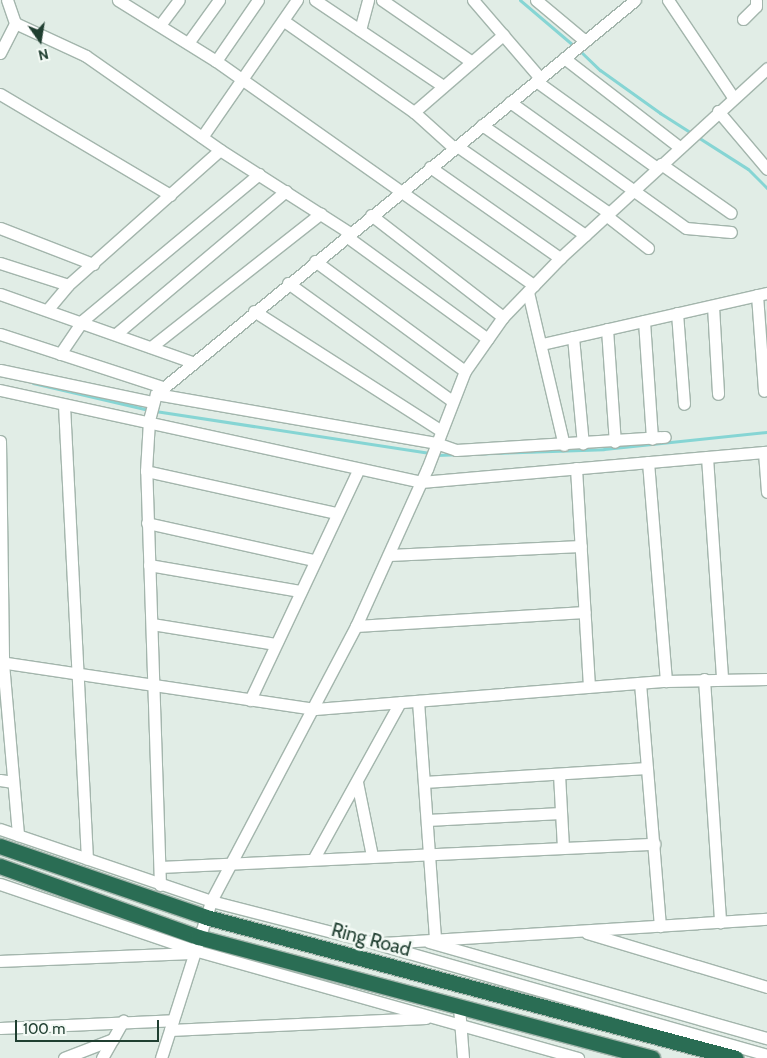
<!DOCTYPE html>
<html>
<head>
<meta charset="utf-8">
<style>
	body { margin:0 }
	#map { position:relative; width:767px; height:1058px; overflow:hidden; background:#e1ede6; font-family:Cabin,sans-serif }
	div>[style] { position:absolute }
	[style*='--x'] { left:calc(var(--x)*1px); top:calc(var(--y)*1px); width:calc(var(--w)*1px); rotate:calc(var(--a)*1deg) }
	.stream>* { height:3px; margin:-1.5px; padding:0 1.5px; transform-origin:1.5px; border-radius:1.5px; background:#86d5d4 }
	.roads { filter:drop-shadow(1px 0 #a3b5ac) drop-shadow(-1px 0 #a3b5ac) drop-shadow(0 1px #a3b5ac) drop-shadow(0 -1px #a3b5ac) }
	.minor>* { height:11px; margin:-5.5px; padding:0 5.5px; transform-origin:5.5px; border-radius:5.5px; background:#fff }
	.highway>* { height:15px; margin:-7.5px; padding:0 7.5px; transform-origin:7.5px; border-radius:7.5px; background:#2a6d54 }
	span { translate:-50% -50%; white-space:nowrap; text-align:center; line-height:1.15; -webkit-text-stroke:5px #f2f9f4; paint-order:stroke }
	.street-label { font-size:19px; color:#203f31 }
	.north { position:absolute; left:15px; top:15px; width:50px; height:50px; -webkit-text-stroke:4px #f2f9f4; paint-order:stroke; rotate:167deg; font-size:14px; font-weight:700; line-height:20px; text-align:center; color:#203f31 }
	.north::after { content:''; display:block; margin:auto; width:18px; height:22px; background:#203f31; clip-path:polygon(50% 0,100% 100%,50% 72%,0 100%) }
	.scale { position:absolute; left:15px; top:1020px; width:144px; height:22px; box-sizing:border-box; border:2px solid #203f31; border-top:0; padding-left:6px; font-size:15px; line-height:18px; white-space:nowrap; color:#203f31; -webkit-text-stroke:4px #f2f9f4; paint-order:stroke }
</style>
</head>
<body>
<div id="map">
	<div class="stream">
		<div style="--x:520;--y:0;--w:71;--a:40.4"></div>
		<div style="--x:579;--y:50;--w:29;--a:44"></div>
		<div style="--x:600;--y:70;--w:74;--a:35.6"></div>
		<div style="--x:660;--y:113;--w:104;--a:32.5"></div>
		<div style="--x:748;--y:169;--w:27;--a:45"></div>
		<div style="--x:33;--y:383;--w:119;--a:13.1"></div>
		<div style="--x:155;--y:411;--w:278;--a:8.7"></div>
		<div style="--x:436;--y:455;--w:168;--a:-2"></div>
		<div style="--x:604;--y:449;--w:164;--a:-6"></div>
	</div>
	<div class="roads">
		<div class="minor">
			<div style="--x:118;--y:0;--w:115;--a:31.9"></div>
			<div style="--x:216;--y:61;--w:389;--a:35.2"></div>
			<div style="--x:315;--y:0;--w:154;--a:33.9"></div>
			<div style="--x:382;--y:0;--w:109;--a:34.6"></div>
			<div style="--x:473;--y:0;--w:103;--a:49.3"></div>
			<div style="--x:536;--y:0;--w:64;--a:39.9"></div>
			<div style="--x:668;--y:0;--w:117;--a:56.2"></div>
			<div style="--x:743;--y:19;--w:18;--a:-45"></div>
			<div style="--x:756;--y:6;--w:6;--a:-90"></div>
			<div style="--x:284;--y:21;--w:159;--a:35"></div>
			<div style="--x:414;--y:112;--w:54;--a:42"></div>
			<div style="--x:15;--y:23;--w:78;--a:24.9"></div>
			<div style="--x:86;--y:56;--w:164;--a:35"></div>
			<div style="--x:220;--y:150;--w:154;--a:32.6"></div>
			<div style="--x:160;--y:25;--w:31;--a:-53"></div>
			<div style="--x:360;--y:30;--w:31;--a:-75"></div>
			<div style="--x:188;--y:43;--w:53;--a:-54.2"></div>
			<div style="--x:0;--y:53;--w:34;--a:-63"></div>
			<div style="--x:15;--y:23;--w:24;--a:-109"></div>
			<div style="--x:564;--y:58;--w:145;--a:37.7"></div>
			<div style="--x:216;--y:61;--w:74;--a:-55.5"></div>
			<div style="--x:536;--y:81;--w:149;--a:35.7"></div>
			<div style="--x:0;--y:94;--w:198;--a:30.7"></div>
			<div style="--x:510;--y:102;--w:216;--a:35.6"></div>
			<div style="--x:686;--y:228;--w:45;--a:5.1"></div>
			<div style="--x:718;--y:111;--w:76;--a:49.8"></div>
			<div style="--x:414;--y:112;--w:118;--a:-40.9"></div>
			<div style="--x:482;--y:125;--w:155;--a:34.7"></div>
			<div style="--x:202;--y:137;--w:167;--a:-55.3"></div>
			<div style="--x:457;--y:146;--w:156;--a:34.8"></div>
			<div style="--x:661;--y:164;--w:85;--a:35"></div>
			<div style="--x:430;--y:167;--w:159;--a:35"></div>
			<div style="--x:371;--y:215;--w:167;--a:37.7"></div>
			<div style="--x:607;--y:216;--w:52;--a:38"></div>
			<div style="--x:0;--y:228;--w:100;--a:21.2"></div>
			<div style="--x:346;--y:236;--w:175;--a:36"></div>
			<div style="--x:315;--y:261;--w:186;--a:36.3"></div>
			<div style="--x:0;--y:263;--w:71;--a:17.9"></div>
			<div style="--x:288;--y:283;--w:202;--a:35.7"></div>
			<div style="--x:528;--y:292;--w:157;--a:76.8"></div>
			<div style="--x:0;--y:294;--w:204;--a:19.5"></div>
			<div style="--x:757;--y:295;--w:96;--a:85.8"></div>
			<div style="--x:713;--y:306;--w:88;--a:86.7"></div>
			<div style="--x:48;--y:309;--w:31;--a:-50"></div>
			<div style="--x:68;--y:285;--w:203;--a:-41.6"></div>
			<div style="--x:254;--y:311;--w:221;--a:32.6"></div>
			<div style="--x:677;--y:313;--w:91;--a:85.6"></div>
			<div style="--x:644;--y:321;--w:118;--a:86.1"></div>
			<div style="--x:607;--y:329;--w:113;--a:86"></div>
			<div style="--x:0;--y:334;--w:170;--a:18.1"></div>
			<div style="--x:116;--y:334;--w:222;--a:-40.1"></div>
			<div style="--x:573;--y:337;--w:107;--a:84.7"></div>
			<div style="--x:542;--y:344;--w:231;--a:-12.8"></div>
			<div style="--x:151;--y:347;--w:216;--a:-38.2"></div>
			<div style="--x:60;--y:354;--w:40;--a:-56"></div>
			<div style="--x:82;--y:321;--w:230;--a:-39.7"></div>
			<div style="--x:0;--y:370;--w:155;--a:11.9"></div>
			<div style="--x:0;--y:390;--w:431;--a:12.3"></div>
			<div style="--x:421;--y:482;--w:347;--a:-5"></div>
			<div style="--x:156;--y:394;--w:284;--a:9.9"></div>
			<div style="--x:436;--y:443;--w:21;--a:19"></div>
			<div style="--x:456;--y:450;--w:209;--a:-3.6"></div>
			<div style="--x:64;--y:405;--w:454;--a:87.1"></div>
			<div style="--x:0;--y:441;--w:222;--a:89.2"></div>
			<div style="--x:3;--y:663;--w:173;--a:85"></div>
			<div style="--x:764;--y:452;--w:40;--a:85.7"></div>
			<div style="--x:707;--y:457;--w:222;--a:86.1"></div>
			<div style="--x:648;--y:462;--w:220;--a:85.3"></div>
			<div style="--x:576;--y:468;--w:219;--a:86.6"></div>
			<div style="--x:146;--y:471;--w:194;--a:12.5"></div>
			<div style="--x:147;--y:523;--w:171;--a:12.5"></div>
			<div style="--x:389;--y:555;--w:192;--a:-2.7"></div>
			<div style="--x:149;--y:565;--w:153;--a:9.8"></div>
			<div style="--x:152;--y:624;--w:125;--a:9.2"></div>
			<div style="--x:356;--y:626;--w:229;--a:-3.5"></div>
			<div style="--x:0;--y:662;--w:318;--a:8.5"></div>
			<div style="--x:315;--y:709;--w:352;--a:-4.6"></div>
			<div style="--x:666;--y:681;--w:101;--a:-1.1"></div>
			<div style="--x:704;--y:679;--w:244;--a:86.2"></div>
			<div style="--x:640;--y:683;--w:244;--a:85.3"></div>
			<div style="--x:250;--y:700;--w:254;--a:-64.8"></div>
			<div style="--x:418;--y:701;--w:239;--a:85.9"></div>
			<div style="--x:559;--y:774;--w:74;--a:86.9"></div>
			<div style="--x:0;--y:780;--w:13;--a:9"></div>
			<div style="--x:357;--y:782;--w:76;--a:78.5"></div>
			<div style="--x:424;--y:782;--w:223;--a:-3.6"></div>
			<div style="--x:427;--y:820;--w:134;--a:-3"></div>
			<div style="--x:0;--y:829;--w:223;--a:18.8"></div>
			<div style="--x:211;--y:901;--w:168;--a:14.4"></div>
			<div style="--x:374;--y:943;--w:409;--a:15.9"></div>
			<div style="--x:314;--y:858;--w:178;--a:-61.1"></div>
			<div style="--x:160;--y:867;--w:495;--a:-2.7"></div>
			<div style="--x:0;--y:884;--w:205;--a:18.8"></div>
			<div style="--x:194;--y:950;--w:399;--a:15.7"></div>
			<div style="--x:160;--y:885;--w:414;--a:-91.9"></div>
			<div style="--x:146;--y:471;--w:51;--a:-86.6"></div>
			<div style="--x:149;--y:420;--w:27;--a:-75"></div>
			<div style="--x:156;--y:394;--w:620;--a:-39.44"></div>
			<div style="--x:587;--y:933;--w:188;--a:16.7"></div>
			<div style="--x:429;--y:942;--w:351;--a:15.9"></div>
			<div style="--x:383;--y:943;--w:385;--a:-3.6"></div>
			<div style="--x:0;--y:961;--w:193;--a:-2.4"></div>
			<div style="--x:459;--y:1007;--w:51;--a:85.5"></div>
			<div style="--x:0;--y:1028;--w:173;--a:-2.6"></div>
			<div style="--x:170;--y:1030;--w:256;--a:-2.7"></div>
			<div style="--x:64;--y:1058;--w:53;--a:-21.2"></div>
			<div style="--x:102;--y:1058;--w:43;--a:-60.4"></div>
			<div style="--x:161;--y:1058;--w:165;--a:-72.3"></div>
			<div style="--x:211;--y:901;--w:311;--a:-62.2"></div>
			<div style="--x:356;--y:626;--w:172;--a:-65.7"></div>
			<div style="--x:427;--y:469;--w:105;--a:-68.8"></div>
			<div style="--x:465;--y:371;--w:66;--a:-54.9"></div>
			<div style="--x:503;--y:317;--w:82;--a:-46"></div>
			<div style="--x:560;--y:258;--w:281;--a:-42.5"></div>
		</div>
		<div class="highway">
			<div style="--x:0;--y:846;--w:218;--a:19"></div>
			<div style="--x:206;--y:917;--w:548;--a:14.9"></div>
			<div style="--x:0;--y:866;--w:210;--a:19.7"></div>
			<div style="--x:198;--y:937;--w:470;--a:14.9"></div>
		</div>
	</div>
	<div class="street-label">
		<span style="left:371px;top:940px;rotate:15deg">Ring Road</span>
	</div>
	<div class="north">N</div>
	<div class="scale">100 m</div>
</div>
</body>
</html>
